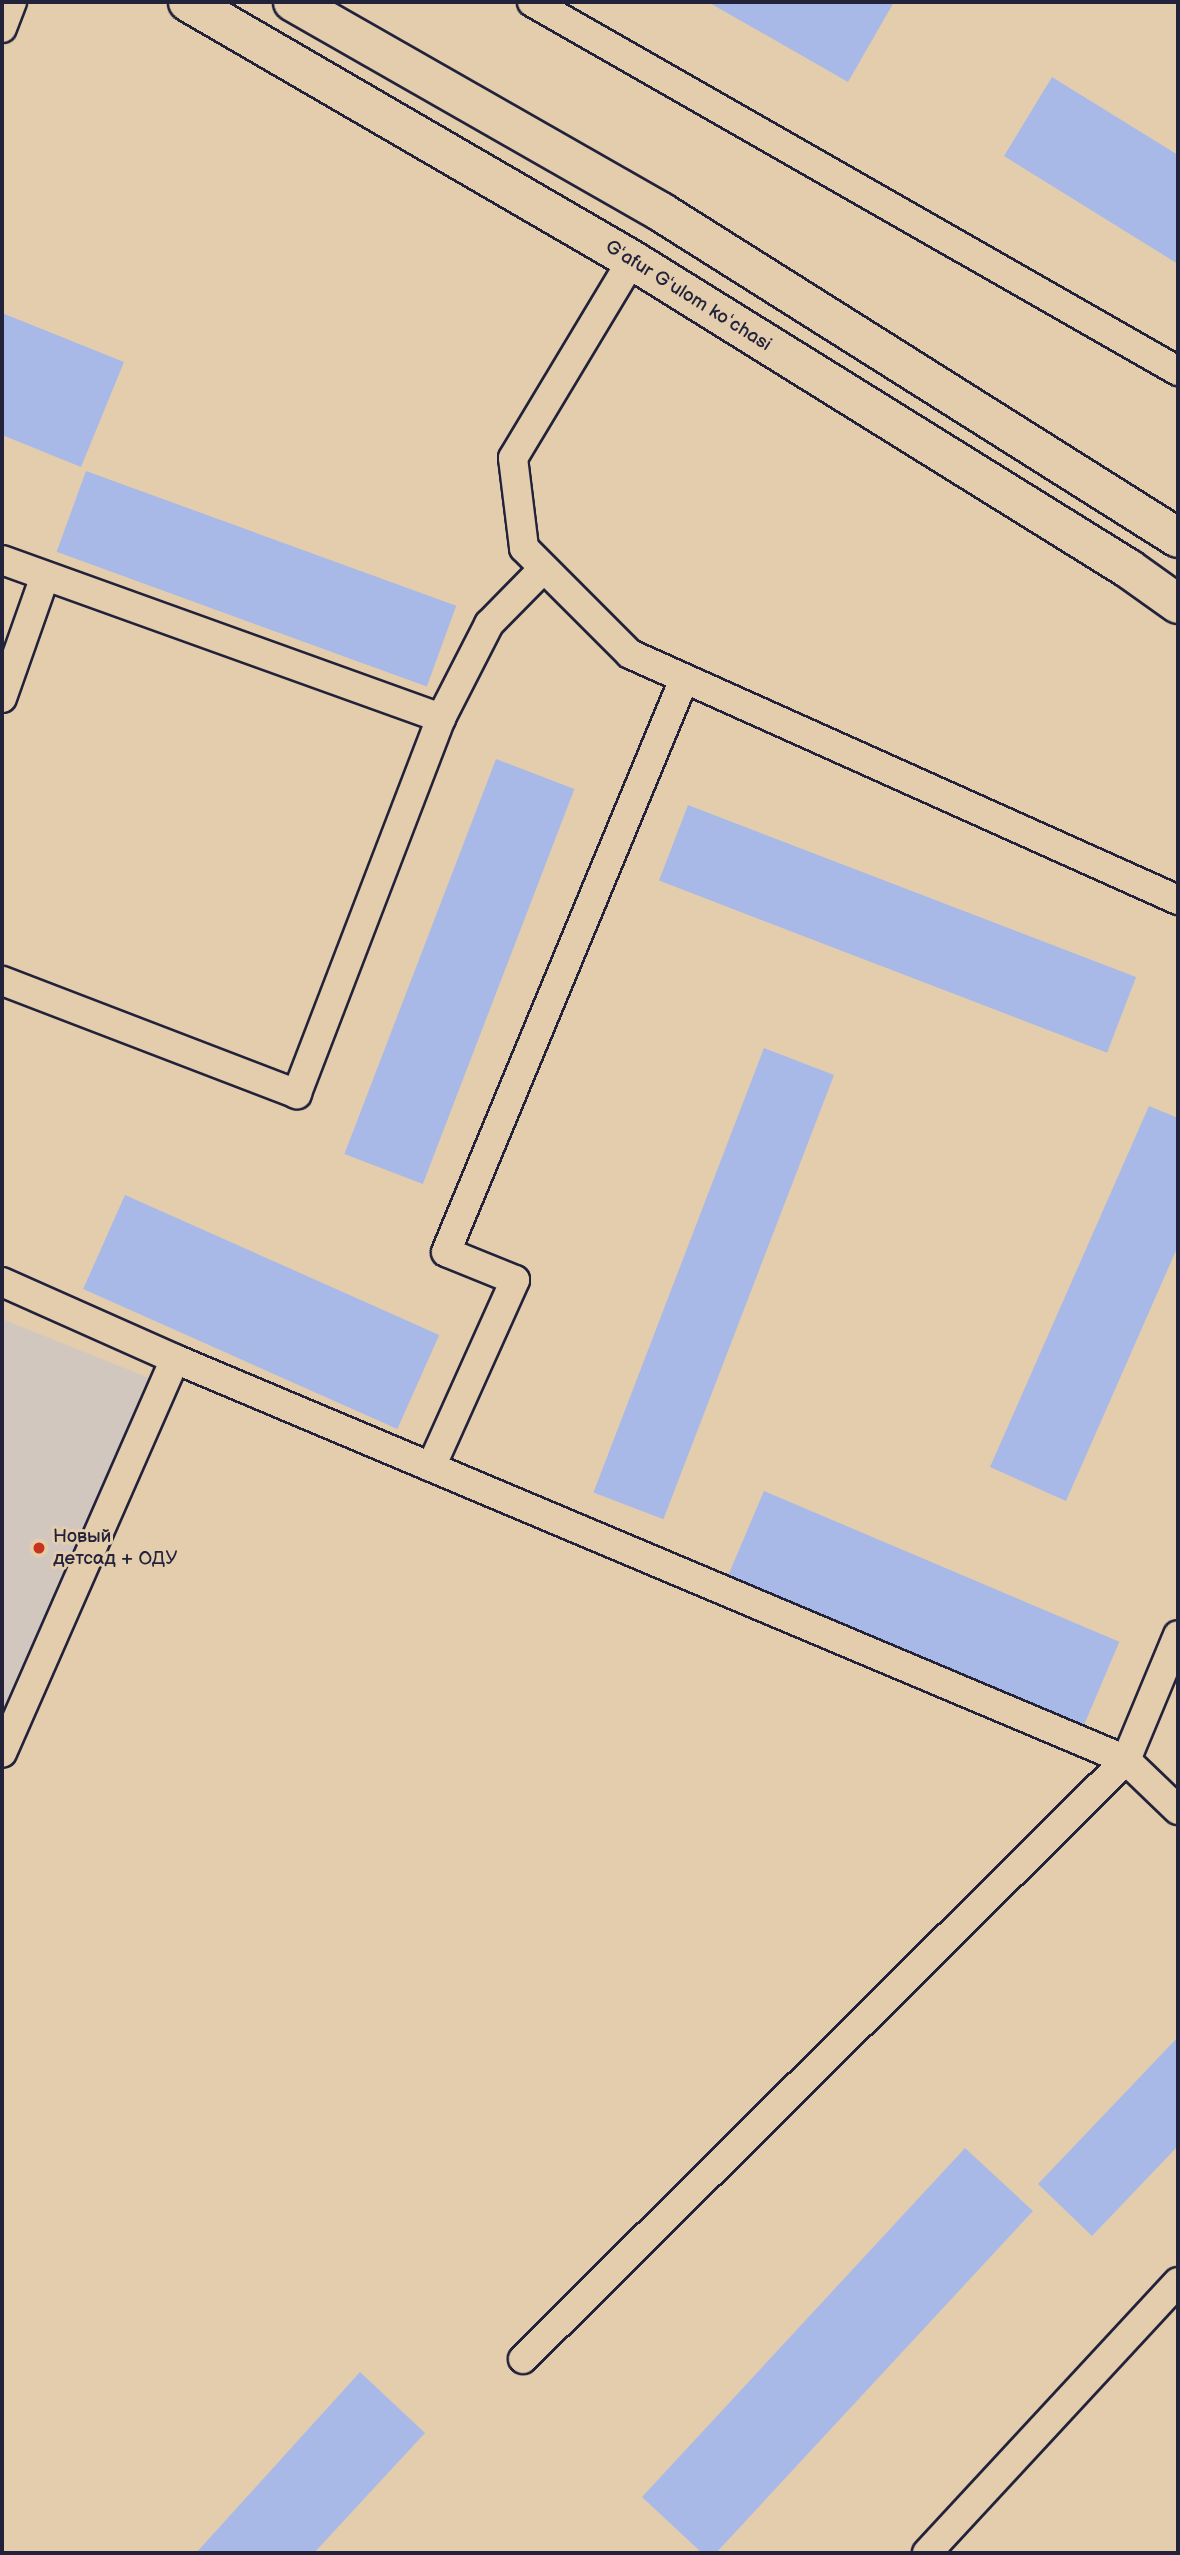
<!DOCTYPE html>
<html>
<head>
<meta charset="utf-8">
<style>
	body { margin:0 }
	#map { position:relative; width:1180px; height:2555px; overflow:hidden; background:#e4cdad; font-family:"Balsamiq Sans",sans-serif }
	div>[style] { position:absolute }
	[style*='--x'] { left:calc(var(--x)*1px); top:calc(var(--y)*1px); width:calc(var(--w)*1px); rotate:calc(var(--a)*1deg) }
	.built>* { inset:0; background:#d2c7bf }
	.building>* { inset:0; background:#a8b9e8; transform-origin:0 0 }
	.roads { filter:drop-shadow(2px 0 #22223b) drop-shadow(-2px 0 #22223b) drop-shadow(0 2px #22223b) drop-shadow(0 -2px #22223b) }
	.lane>* { height:28px; margin:-14px; padding:0 14px; transform-origin:14px; border-radius:14px; background:#e4cdad }
	.secondary>* { height:38px; margin:-19px; padding:0 19px; transform-origin:19px; border-radius:19px; background:#e4cdad }
	.dots>* { width:19px; height:19px; translate:-50% -50%; box-sizing:border-box; border:4px solid #e4cdad; border-radius:50% }
	span { translate:-50% -50%; white-space:nowrap; text-align:center; line-height:1.15; -webkit-text-stroke:6px #e4cdad; paint-order:stroke }
	.street-label { font-size:19px; color:#22223b }
	.poi-label { font-size:19px; color:#22223b }
	.left { translate:0 -50%; text-align:left }
	.frame { position:absolute; inset:0; border:4px solid #22223b; pointer-events:none }
</style>
</head>
<body>
<div id="map">
	<div class="built">
		<div style="clip-path:polygon(2px 1319px,152px 1379px,2px 1717px)"></div>
	</div>
	<div class="building">
		<div style="clip-path:polygon(708px 2px,894px 2px,848px 82px)"></div>
		<div style="clip-path:polygon(1052px 77px,1178px 155px,1178px 264px,1004px 156px)"></div>
		<div style="clip-path:polygon(2px 313px,124px 362px,81px 467px,2px 435px)"></div>
		<div style="left:86px;top:471px;width:394px;height:86px;rotate:20deg"></div>
		<div style="left:496px;top:759px;width:84px;height:423px;rotate:21deg"></div>
		<div style="left:688px;top:805px;width:480px;height:81px;rotate:21deg"></div>
		<div style="left:764px;top:1048px;width:75px;height:476px;rotate:21deg"></div>
		<div style="clip-path:polygon(1149px 1106px,1178px 1118px,1178px 1246px,1066px 1501px,990px 1467px)"></div>
		<div style="left:125px;top:1195px;width:344px;height:103px;rotate:24deg"></div>
		<div style="left:764px;top:1491px;width:386px;height:93px;rotate:23deg"></div>
		<div style="clip-path:polygon(1178px 2037px,1178px 2146px,1092px 2236px,1038px 2184px)"></div>
		<div style="clip-path:polygon(965px 2148px,1033px 2211px,716px 2553px,702px 2553px,642px 2497px)"></div>
		<div style="clip-path:polygon(360px 2372px,425px 2433px,314px 2553px,196px 2553px)"></div>
	</div>
	<div class="roads">
		<div class="lane">
			<div style="--x:532;--y:2;--w:744;--a:29.74"></div>
			<div style="--x:2;--y:28;--w:28;--a:-69"></div>
			<div style="--x:632;--y:260;--w:231;--a:121"></div>
			<div style="--x:513;--y:458;--w:91;--a:83"></div>
			<div style="--x:524;--y:548;--w:150;--a:45"></div>
			<div style="--x:630;--y:654;--w:601;--a:24.18"></div>
			<div style="--x:2;--y:560;--w:467;--a:19.8"></div>
			<div style="--x:441;--y:718;--w:403;--a:111"></div>
			<div style="--x:297;--y:1094;--w:316;--a:-159"></div>
			<div style="--x:2;--y:698;--w:129;--a:-70.6"></div>
			<div style="--x:441;--y:718;--w:106;--a:-62.9"></div>
			<div style="--x:489;--y:624;--w:78;--a:-45.5"></div>
			<div style="--x:2;--y:1282;--w:189;--a:24"></div>
			<div style="--x:175;--y:1359;--w:430;--a:113.7"></div>
			<div style="--x:175;--y:1359;--w:1032;--a:22.86"></div>
			<div style="--x:1126;--y:1760;--w:72;--a:43.9"></div>
			<div style="--x:431;--y:1467;--w:205;--a:-65.8"></div>
			<div style="--x:515;--y:1280;--w:74;--a:-157.9"></div>
			<div style="--x:446;--y:1252;--w:620;--a:-67.44"></div>
			<div style="--x:523;--y:2359;--w:850;--a:-44.81"></div>
			<div style="--x:1126;--y:1760;--w:135;--a:-67.4"></div>
			<div style="--x:927;--y:2553;--w:369;--a:-47.2"></div>
		</div>
		<div class="secondary">
			<div style="--x:188;--y:2;--w:514;--a:30.16"></div>
			<div style="--x:632;--y:260;--w:585;--a:31.87"></div>
			<div style="--x:1129;--y:569;--w:60;--a:35.5"></div>
			<div style="--x:293;--y:2;--w:424;--a:29.7"></div>
			<div style="--x:661;--y:212;--w:611;--a:32.23"></div>
		</div>
	</div>
	<div class="dots">
		<div style="left:39px;top:1548px;background:#c8321e"></div>
	</div>
	<div class="street-label">
		<span style="left:688px;top:296px;rotate:32deg">Gʻafur Gʻulom koʻchasi</span>
	</div>
	<div class="poi-label">
		<span class="left" style="left:53px;top:1548px">Новый<br>детсад + ОДУ</span>
	</div>
	<div class="frame"></div>
</div>
</body>
</html>
